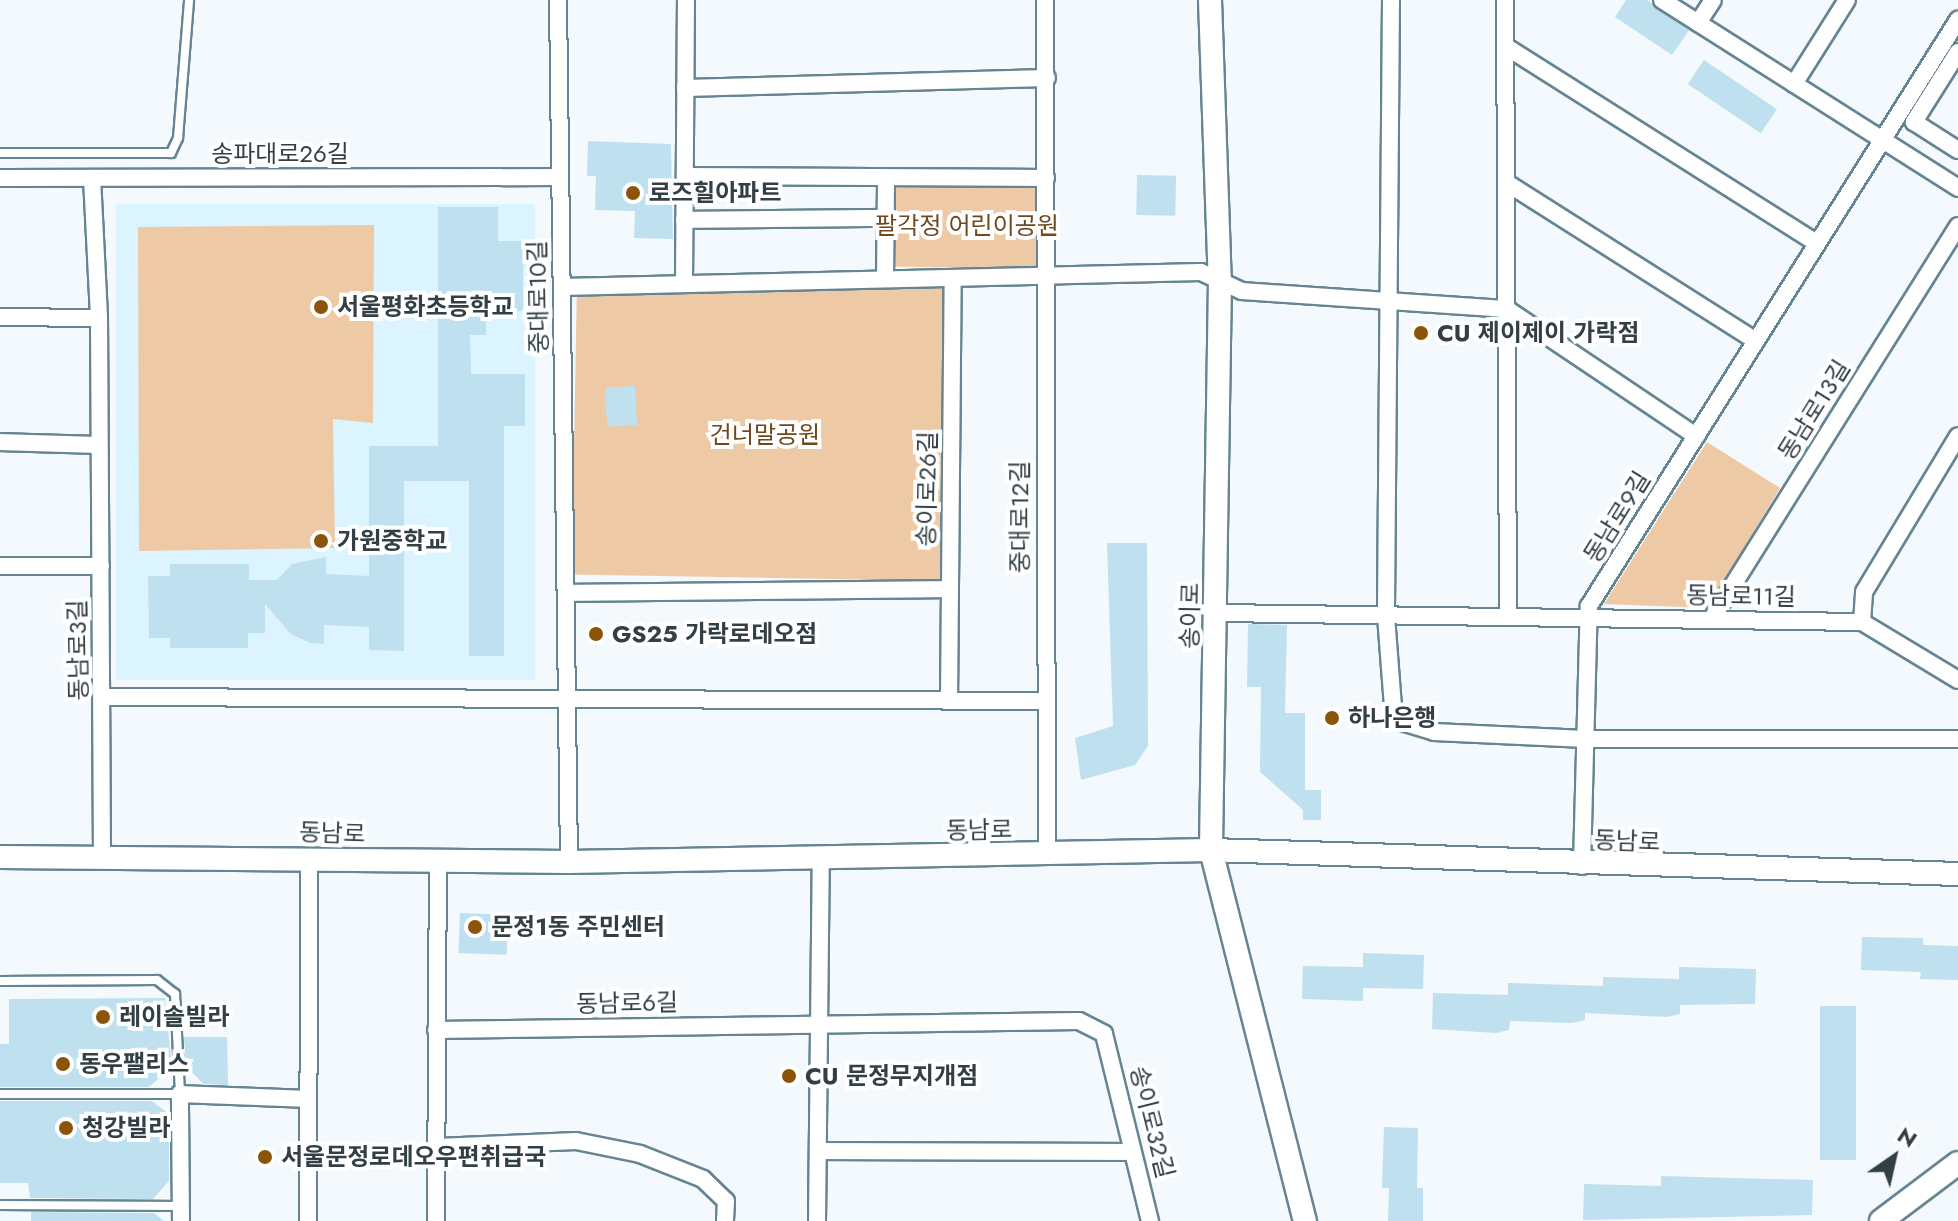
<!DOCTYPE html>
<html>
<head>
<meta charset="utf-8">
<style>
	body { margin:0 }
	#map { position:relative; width:1958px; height:1221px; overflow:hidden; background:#f3f9fc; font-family:Jost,"Noto Sans KR",sans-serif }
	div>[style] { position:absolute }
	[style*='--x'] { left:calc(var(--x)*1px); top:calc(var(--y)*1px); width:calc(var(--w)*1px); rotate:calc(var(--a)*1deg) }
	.built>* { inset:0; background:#dbf4ff; transform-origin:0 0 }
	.green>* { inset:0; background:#eec9a5; transform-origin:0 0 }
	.building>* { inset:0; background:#bfe0ef; transform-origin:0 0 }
	.roads { filter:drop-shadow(2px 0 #668592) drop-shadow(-2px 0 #668592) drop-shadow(0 2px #668592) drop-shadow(0 -2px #668592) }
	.lane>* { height:8px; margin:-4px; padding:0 4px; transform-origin:4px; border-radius:4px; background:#fff }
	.street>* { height:16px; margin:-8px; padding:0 8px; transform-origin:8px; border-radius:8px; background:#fff }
	.secondary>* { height:22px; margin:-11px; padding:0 11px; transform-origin:11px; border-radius:11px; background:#fff }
	.dots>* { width:22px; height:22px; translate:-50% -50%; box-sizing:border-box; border:4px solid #fff; border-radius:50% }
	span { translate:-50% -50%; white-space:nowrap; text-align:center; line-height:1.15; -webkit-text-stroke:8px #fff; paint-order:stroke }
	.street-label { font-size:24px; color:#323f45 }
	.poi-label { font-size:24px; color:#323f45; font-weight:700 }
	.left { translate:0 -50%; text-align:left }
	.park-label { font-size:24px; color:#6f481e }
	.north { position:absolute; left:1854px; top:1117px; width:80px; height:80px; -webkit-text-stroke:6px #fff; paint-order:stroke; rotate:34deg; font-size:22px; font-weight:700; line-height:32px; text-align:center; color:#323f45 }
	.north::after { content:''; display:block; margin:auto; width:28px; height:36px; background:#323f45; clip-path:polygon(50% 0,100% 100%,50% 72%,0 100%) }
</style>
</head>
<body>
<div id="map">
	<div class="built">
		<div style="left:116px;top:204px;width:419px;height:476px"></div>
	</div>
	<div class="green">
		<div style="left:1042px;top:183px;width:86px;height:149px;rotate:91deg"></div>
		<div style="clip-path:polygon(374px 225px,373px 423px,333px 419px,335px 548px,139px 551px,138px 227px)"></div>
		<div style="left:947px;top:283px;width:298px;height:370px;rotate:91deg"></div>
		<div style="clip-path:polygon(1707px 442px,1780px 488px,1708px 608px,1604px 604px)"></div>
	</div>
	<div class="building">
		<div style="clip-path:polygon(1626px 0,1647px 0,1689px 30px,1672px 55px,1615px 17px)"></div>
		<div style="left:1704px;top:60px;width:88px;height:29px;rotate:34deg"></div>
		<div style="clip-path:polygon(588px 141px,671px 144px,673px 239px,634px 238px,635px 211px,595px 210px,596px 176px,587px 176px)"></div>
		<div style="left:1137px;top:175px;width:39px;height:40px;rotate:1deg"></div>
		<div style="clip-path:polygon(438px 207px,498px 207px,498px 241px,523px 241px,523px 311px,486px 312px,486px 335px,470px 335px,471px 374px,525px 374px,525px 426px,504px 426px,504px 656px,469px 656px,469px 481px,404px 481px,404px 651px,369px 650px,369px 627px,324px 625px,324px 644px,310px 643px,291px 634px,265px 604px,265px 633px,248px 633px,248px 648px,170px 648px,170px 638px,149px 638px,148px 576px,170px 576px,170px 564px,249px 564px,249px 580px,277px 580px,292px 564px,326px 557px,326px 574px,369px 576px,369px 446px,438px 446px)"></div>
		<div style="left:635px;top:386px;width:39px;height:30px;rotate:87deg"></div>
		<div style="clip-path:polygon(1107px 543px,1147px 543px,1148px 746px,1135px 765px,1081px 780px,1075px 738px,1113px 726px)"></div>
		<div style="clip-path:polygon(1248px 624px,1287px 625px,1285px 713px,1305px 713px,1305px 790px,1321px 790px,1321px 820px,1303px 820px,1303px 810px,1260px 772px,1261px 687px,1247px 687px)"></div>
		<div style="left:460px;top:913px;width:48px;height:40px;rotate:2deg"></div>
		<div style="clip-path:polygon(1862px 937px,1923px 938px,1923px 945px,1958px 946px,1958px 980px,1920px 979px,1921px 972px,1861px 970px)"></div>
		<div style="clip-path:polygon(1363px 953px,1424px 955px,1423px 989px,1363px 988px,1363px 1001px,1302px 999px,1303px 966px,1363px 967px)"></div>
		<div style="clip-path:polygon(1679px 967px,1756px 969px,1755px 1004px,1680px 1005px,1680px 1014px,1667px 1017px,1585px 1013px,1585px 1020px,1572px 1023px,1510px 1021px,1509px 1030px,1496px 1033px,1432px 1029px,1433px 993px,1508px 995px,1508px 983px,1603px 986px,1603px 977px,1679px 979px)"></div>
		<div style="clip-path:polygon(165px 998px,172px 1067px,149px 1087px,0 1087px,0 1044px,9px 1044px,9px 999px)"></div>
		<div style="left:1820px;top:1006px;width:36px;height:154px"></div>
		<div style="clip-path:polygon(184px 1037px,227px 1037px,228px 1085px,204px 1084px,186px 1067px)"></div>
		<div style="clip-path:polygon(0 1101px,152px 1101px,169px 1114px,169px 1181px,153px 1199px,30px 1198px,28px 1183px,0 1183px)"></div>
		<div style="clip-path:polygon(1384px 1127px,1418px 1128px,1417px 1188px,1423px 1188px,1423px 1221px,1388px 1221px,1389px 1188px,1382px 1188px)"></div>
		<div style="clip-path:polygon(1661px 1176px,1813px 1180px,1812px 1215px,1583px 1220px,1584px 1184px,1661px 1186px)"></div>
		<div style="clip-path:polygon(31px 1212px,154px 1213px,164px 1221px,31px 1221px)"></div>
	</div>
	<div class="roads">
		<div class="lane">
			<div style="--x:0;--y:153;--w:171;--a:0"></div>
			<div style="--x:171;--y:153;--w:17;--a:-65"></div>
			<div style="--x:178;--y:138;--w:138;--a:-85.4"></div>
			<div style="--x:0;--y:981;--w:157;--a:-0.4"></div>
			<div style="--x:157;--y:980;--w:23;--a:38"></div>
			<div style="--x:175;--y:994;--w:100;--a:87.1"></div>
			<div style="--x:180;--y:1094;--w:180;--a:180"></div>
			<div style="--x:0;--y:1205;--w:180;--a:0.3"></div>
		</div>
		<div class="street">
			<div style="--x:558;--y:0;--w:862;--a:89.27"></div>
			<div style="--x:1045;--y:0;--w:855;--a:89.87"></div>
			<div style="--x:1391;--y:0;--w:616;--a:90.47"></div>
			<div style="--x:1386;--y:616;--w:91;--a:85.6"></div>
			<div style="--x:1393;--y:707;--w:17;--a:59"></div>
			<div style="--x:1402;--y:722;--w:34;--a:17"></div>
			<div style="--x:1434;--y:732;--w:152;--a:2.6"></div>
			<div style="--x:1586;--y:739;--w:372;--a:0"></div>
			<div style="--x:1505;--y:0;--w:617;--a:89.72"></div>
			<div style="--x:1662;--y:0;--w:351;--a:32.4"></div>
			<div style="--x:1698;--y:23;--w:27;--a:-57"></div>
			<div style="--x:1505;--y:46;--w:369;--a:32.3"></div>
			<div style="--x:1958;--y:52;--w:83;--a:122.2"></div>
			<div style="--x:1914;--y:122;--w:52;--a:32.5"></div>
			<div style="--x:1794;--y:84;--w:99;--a:-57.8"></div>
			<div style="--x:685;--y:88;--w:362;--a:-1.6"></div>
			<div style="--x:685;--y:176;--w:361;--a:0.3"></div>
			<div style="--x:0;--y:178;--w:560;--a:-0.1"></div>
			<div style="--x:92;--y:178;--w:140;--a:87.1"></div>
			<div style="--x:99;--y:318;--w:537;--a:89.68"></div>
			<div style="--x:1507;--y:183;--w:295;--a:32.4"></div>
			<div style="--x:684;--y:220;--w:202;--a:-0.6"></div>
			<div style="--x:885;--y:279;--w:102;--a:-89.4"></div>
			<div style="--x:684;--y:284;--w:284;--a:-89.6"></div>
			<div style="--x:562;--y:287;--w:639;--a:-1.34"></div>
			<div style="--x:1201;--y:272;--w:45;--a:24.9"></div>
			<div style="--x:1242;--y:291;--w:266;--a:3.9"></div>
			<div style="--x:1507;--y:309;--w:228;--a:33.9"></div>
			<div style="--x:0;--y:317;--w:99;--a:0.6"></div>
			<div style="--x:0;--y:442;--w:99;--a:1.7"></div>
			<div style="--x:0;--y:566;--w:101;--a:0"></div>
			<div style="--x:566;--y:593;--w:384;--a:-0.6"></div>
			<div style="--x:1217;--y:613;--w:645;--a:0.8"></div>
			<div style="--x:1862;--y:622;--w:112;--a:31.1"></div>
			<div style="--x:1711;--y:620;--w:465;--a:-57.9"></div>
			<div style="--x:1862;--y:622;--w:30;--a:-86"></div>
			<div style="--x:1864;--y:592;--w:182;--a:-58.9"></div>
			<div style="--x:104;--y:697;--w:939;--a:0.24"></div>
			<div style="--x:949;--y:701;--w:423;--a:-89.5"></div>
			<div style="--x:1582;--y:866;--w:260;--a:-88.5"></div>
			<div style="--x:1589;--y:606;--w:693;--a:-57.8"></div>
			<div style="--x:436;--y:1030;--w:643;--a:-0.8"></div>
			<div style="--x:1079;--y:1021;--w:28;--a:27"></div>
			<div style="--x:1104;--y:1034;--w:193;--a:76.2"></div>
			<div style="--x:437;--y:1147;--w:139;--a:-2.5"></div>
			<div style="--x:576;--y:1141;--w:65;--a:11.5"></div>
			<div style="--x:640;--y:1154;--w:68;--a:21.6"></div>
			<div style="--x:703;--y:1179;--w:32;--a:44"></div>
			<div style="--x:726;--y:1201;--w:20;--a:93"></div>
			<div style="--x:818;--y:1151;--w:313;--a:0.2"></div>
			<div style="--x:181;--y:1221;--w:127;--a:-90.5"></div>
			<div style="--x:180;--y:1094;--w:128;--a:2.2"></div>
			<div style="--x:308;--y:1221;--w:363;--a:-89.8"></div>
			<div style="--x:436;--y:1221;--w:359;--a:-89.7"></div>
			<div style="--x:817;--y:1221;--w:363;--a:-89.4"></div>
		</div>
		<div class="secondary">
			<div style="--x:1210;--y:0;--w:281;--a:88"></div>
			<div style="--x:1220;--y:281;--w:569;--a:90.91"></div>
			<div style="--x:1211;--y:850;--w:383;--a:75.8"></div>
			<div style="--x:0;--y:857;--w:569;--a:0.5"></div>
			<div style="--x:569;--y:862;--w:642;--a:-1.07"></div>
			<div style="--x:1211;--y:850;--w:747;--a:1.84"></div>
			<div style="--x:1881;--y:1221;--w:96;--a:-37"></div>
		</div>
	</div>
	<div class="dots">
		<div style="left:633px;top:193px;background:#8c5409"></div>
		<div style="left:321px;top:307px;background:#8c5409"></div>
		<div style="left:1421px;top:333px;background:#8c5409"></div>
		<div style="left:321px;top:541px;background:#8c5409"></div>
		<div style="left:596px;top:634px;background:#8c5409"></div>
		<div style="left:1332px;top:718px;background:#8c5409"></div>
		<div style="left:475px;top:927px;background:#8c5409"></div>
		<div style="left:103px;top:1017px;background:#8c5409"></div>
		<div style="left:63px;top:1064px;background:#8c5409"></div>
		<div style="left:789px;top:1076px;background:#8c5409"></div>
		<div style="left:66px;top:1128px;background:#8c5409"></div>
		<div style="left:265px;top:1157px;background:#8c5409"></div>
	</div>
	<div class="street-label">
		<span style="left:280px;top:154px">송파대로26길</span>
		<span style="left:538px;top:297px;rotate:-91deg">중대로10길</span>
		<span style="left:1814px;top:410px;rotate:-58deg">동남로13길</span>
		<span style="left:927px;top:489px;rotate:-89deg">송이로26길</span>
		<span style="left:1020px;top:517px;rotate:-90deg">중대로12길</span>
		<span style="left:1617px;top:517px;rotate:-58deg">동남로9길</span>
		<span style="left:1741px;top:596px;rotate:1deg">동남로11길</span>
		<span style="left:1190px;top:616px;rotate:-89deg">송이로</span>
		<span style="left:78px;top:650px;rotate:-91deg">동남로3길</span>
		<span style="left:979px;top:830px;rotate:-1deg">동남로</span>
		<span style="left:332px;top:833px;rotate:2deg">동남로</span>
		<span style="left:1627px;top:841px;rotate:2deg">동남로</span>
		<span style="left:627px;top:1003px;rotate:-1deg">동남로6길</span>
		<span style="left:1152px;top:1122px;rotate:76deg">송이로32길</span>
	</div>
	<div class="poi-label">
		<span class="left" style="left:649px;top:193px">로즈힐아파트</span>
		<span class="left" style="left:337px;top:307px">서울평화초등학교</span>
		<span class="left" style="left:1437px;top:333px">CU 제이제이 가락점</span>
		<span class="left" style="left:337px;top:541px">가원중학교</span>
		<span class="left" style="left:612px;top:634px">GS25 가락로데오점</span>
		<span class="left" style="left:1348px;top:718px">하나은행</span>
		<span class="left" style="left:491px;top:927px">문정1동 주민센터</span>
		<span class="left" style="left:119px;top:1017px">레이솔빌라</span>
		<span class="left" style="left:79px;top:1064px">동우팰리스</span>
		<span class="left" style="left:805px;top:1076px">CU 문정무지개점</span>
		<span class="left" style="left:82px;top:1128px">청강빌라</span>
		<span class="left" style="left:281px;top:1157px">서울문정로데오우편취급국</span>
	</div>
	<div class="park-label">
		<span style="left:967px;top:226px">팔각정 어린이공원</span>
		<span style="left:765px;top:435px">건너말공원</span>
	</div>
	<div class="north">N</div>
</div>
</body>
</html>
